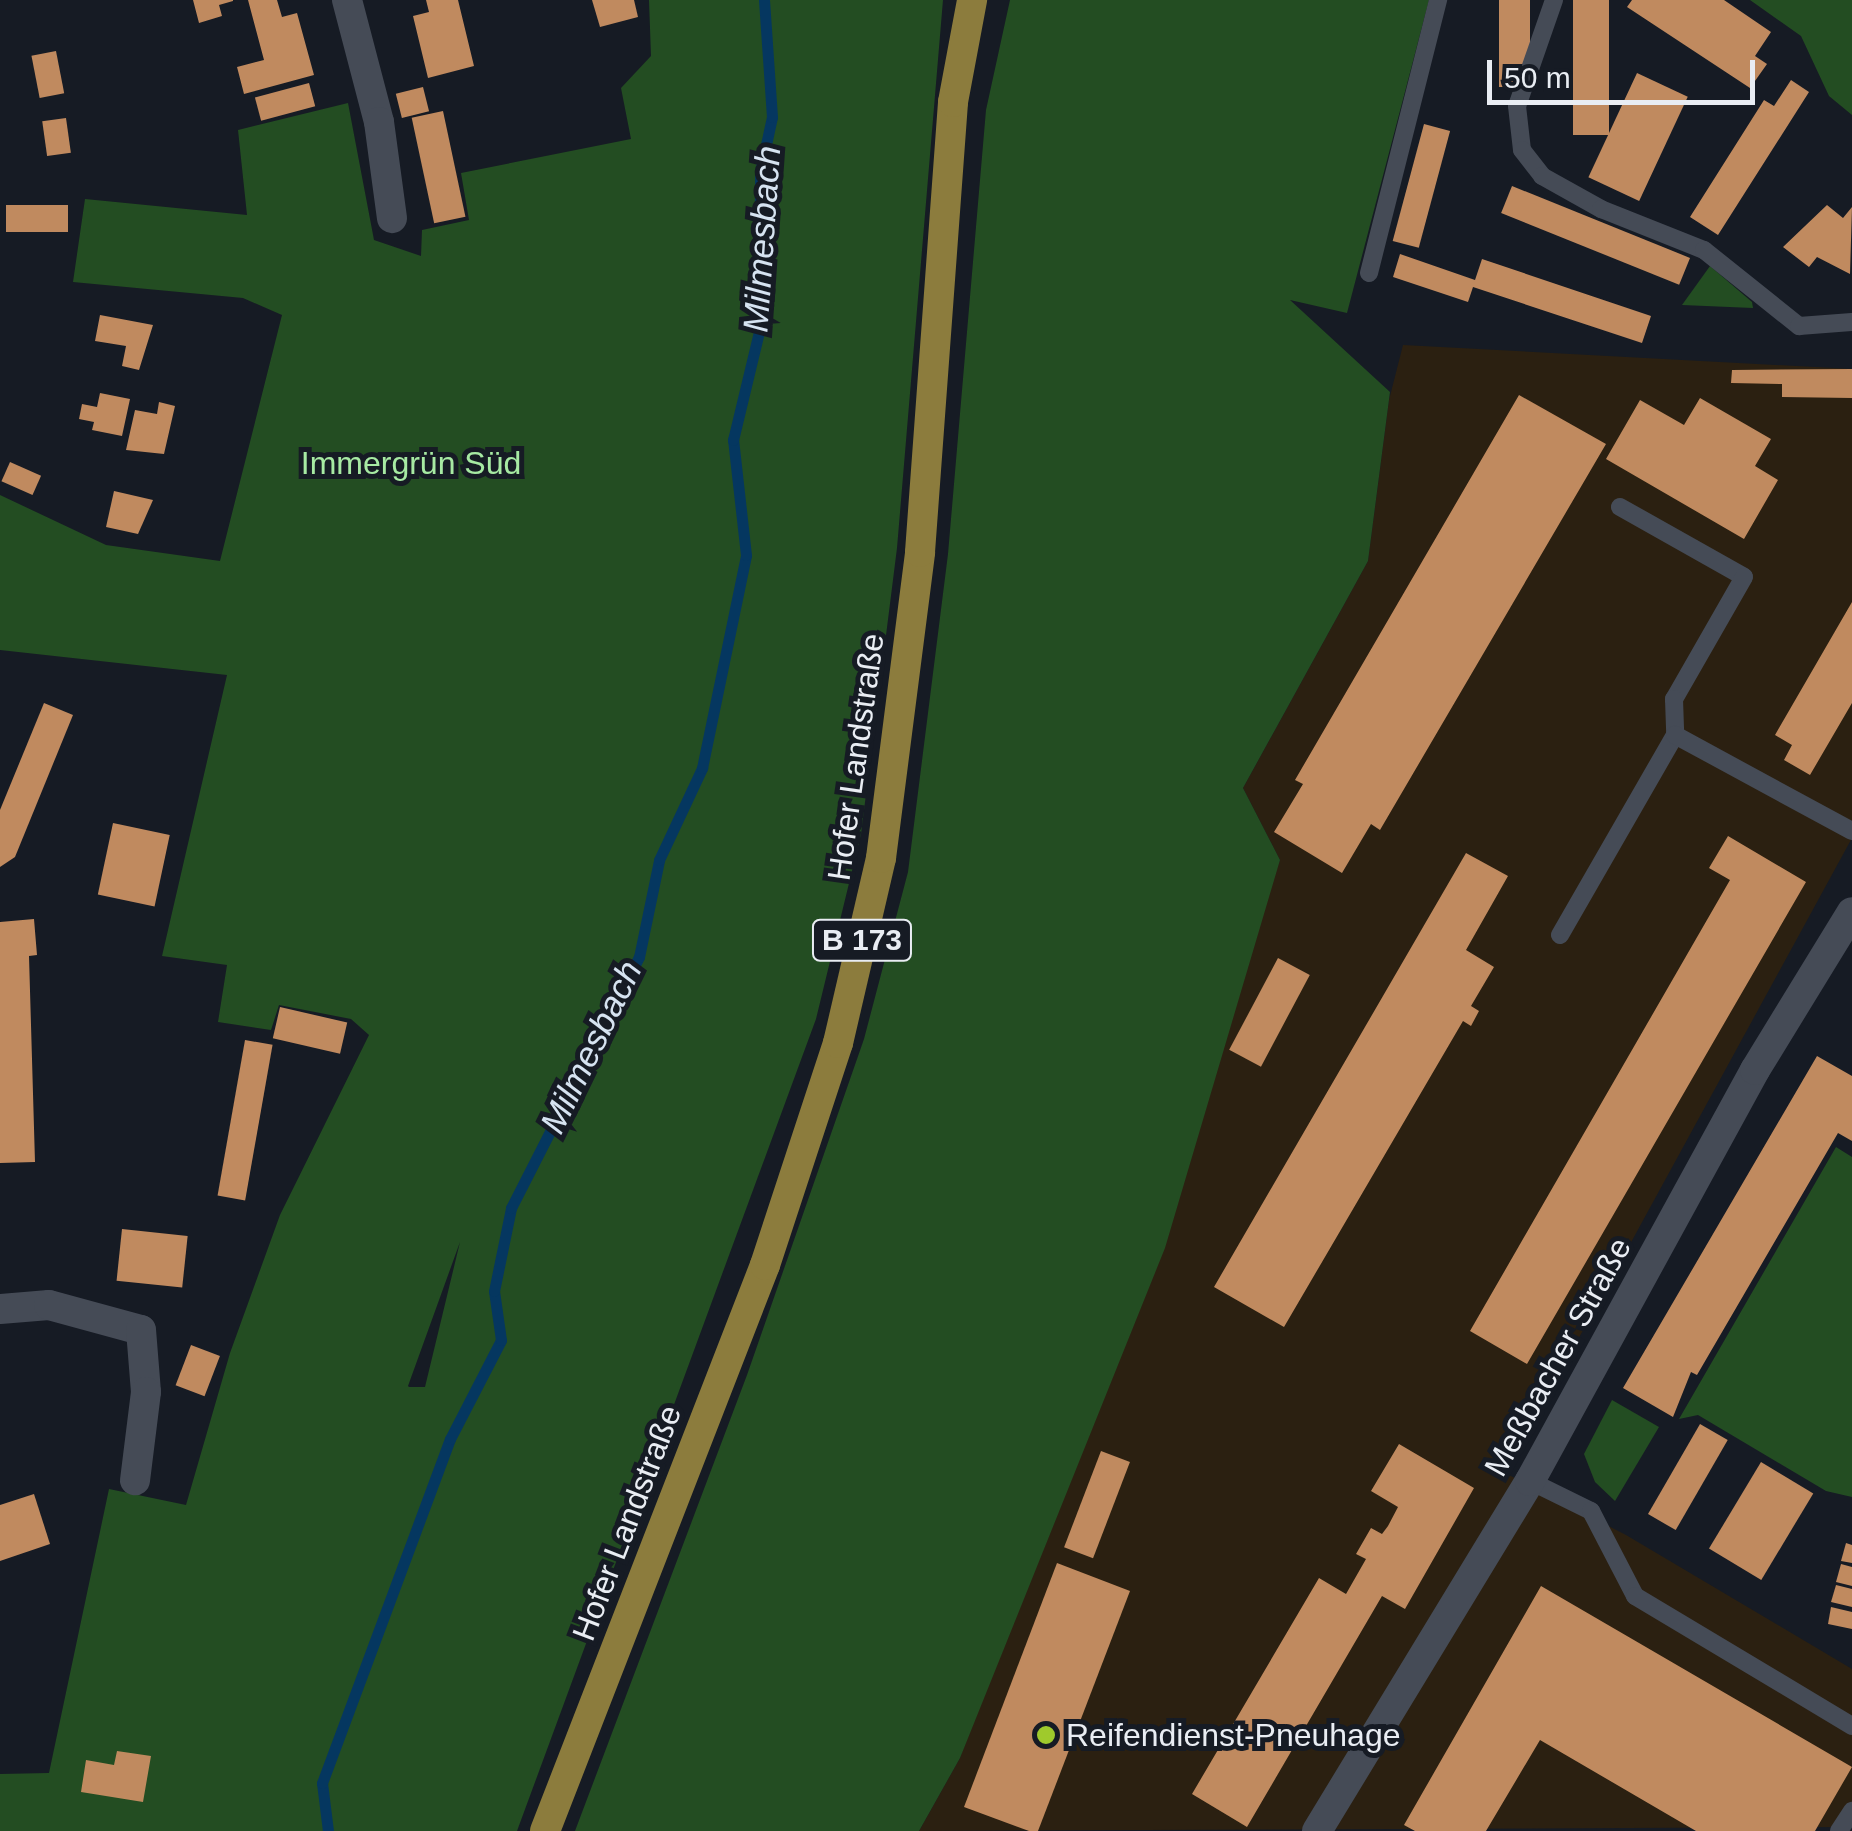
<!DOCTYPE html>
<html>
<head>
<meta charset="utf-8">
<style>
	body { margin:0 }
	#map { position:relative; width:1852px; height:1831px; overflow:hidden; background:#161b24; font-family:Helvetica,sans-serif }
	div>[style] { position:absolute }
	[style*='--x'] { left:calc(var(--x)*1px); top:calc(var(--y)*1px); width:calc(var(--w)*1px); rotate:calc(var(--a)*1deg) }
	.commercial>* { inset:0; background:#2b2011 }
	.green>* { inset:0; background:#234d22 }
	.stream>* { height:11px; margin:-5.5px; padding:0 5.5px; transform-origin:5.5px; border-radius:5.5px; background:#053760 }
	.building>* { inset:0; background:#c08a5f; transform-origin:0 0 }
	.service>* { height:18px; margin:-9px; padding:0 9px; transform-origin:9px; border-radius:9px; background:#454b56 }
	.minor>* { height:30px; margin:-15px; padding:0 15px; transform-origin:15px; border-radius:15px; background:#454b56 }
	.primary>* { height:30px; margin:-15px; padding:0 15px; transform-origin:15px; border-radius:15px; background:#8c7c3d }
	.dots>* { width:28px; height:28px; translate:-50% -50%; box-sizing:border-box; border:5px solid #161b24; border-radius:50% }
	span { translate:-50% -50%; white-space:nowrap; text-align:center; line-height:1.15; -webkit-text-stroke:10px #161b24; paint-order:stroke }
	.shield-label span { padding:2px 8px; background:#161b24; border:2px solid; border-radius:8px; -webkit-text-stroke-width:0 }
	.shield-label { font-size:30px; color:#e9edf3; font-weight:700 }
	.park-label { font-size:32px; color:#a7eaa3 }
	.street-label { font-size:32px; color:#e9edf3 }
	.poi-label { font-size:32px; color:#e9edf3 }
	.left { translate:0 -50%; text-align:left }
	.water-label { font-size:35px; color:#d6e3f1; font-style:italic }
	.scale { position:absolute; left:1487px; top:60px; width:268px; height:45px; box-sizing:border-box; border:5px solid #e9edf3; border-top:0; padding-left:12px; font-size:30px; line-height:35px; white-space:nowrap; color:#e9edf3; -webkit-text-stroke:8px #161b24; paint-order:stroke }
</style>
</head>
<body>
<div id="map">
	<div class="commercial">
		<div style="clip-path:polygon(1403px 345px,1852px 369px,1852px 838px,1505px 1473px,1626px 1535px,1852px 1669px,1852px 1827px,919px 1831px,960px 1758px,1280px 860px,1243px 788px,1368px 561px,1389px 400px)"></div>
	</div>
	<div class="green">
		<div style="clip-path:polygon(evenodd,649px 0,943px 0,897px 548px,861px 834px,816px 1019px,517px 1831px,0 1831px,0 1774px,49px 1773px,109px 1489px,186px 1505px,230px 1353px,280px 1215px,369px 1035px,351px 1019px,279px 1005px,271px 1030px,218px 1022px,227px 965px,162px 956px,227px 675px,0 650px,0 495px,106px 545px,220px 561px,282px 315px,243px 298px,73px 282px,85px 199px,247px 215px,238px 130px,348px 103px,374px 240px,421px 256px,422px 230px,469px 220px,461px 173px,631px 139px,621px 88px,651px 56px,649px 0,460px 1242px,425px 1387px,409px 1387px,408px 1386px,460px 1242px)"></div>
		<div style="clip-path:polygon(1010px 0,1429px 0,1347px 313px,1290px 300px,1390px 392px,1368px 561px,1243px 788px,1280px 860px,1165px 1248px,960px 1758px,919px 1831px,575px 1831px,747px 1375px,864px 1039px,908px 872px,948px 554px,986px 110px)"></div>
		<div style="clip-path:polygon(1750px 0,1852px 0,1852px 115px,1829px 96px,1801px 36px)"></div>
		<div style="clip-path:polygon(1710px 266px,1752px 302px,1753px 308px,1682px 305px)"></div>
		<div style="clip-path:polygon(1836px 1147px,1852px 1157px,1852px 1497px,1826px 1491px,1698px 1415px,1679px 1419px)"></div>
		<div style="clip-path:polygon(1612px 1400px,1659px 1427px,1615px 1501px,1595px 1482px,1584px 1454px)"></div>
	</div>
	<div class="stream">
		<div style="--x:328;--y:1831;--w:48;--a:-97.1"></div>
		<div style="--x:322;--y:1783;--w:367;--a:-69.6"></div>
		<div style="--x:450;--y:1439;--w:111;--a:-62.7"></div>
		<div style="--x:501;--y:1340;--w:49;--a:-98.1"></div>
		<div style="--x:494;--y:1291;--w:85;--a:-78.4"></div>
		<div style="--x:511;--y:1208;--w:282;--a:-63"></div>
		<div style="--x:639;--y:957;--w:99;--a:-78.3"></div>
		<div style="--x:659;--y:860;--w:102;--a:-64.9"></div>
		<div style="--x:702;--y:768;--w:217;--a:-78.3"></div>
		<div style="--x:746;--y:555;--w:116;--a:-96.4"></div>
		<div style="--x:733;--y:440;--w:111;--a:-76.5"></div>
		<div style="--x:759;--y:332;--w:160;--a:-89.6"></div>
		<div style="--x:760;--y:172;--w:56;--a:-77.7"></div>
		<div style="--x:772;--y:117;--w:117;--a:-93.9"></div>
	</div>
	<div class="building">
		<div style="clip-path:polygon(193px 0,233px 0,233px 1px,219px 5px,222px 16px,199px 23px)"></div>
		<div style="clip-path:polygon(248px 0,277px 0,282px 17px,297px 13px,314px 75px,244px 94px,237px 67px,264px 60px)"></div>
		<div style="clip-path:polygon(426px 0,458px 0,474px 66px,428px 78px,413px 16px,429px 12px)"></div>
		<div style="clip-path:polygon(592px 0,634px 0,638px 17px,600px 27px)"></div>
		<div style="left:1499px;top:0;width:31px;height:87px"></div>
		<div style="left:1573px;top:0;width:36px;height:135px"></div>
		<div style="clip-path:polygon(1632px 0,1724px 0,1771px 32px,1755px 56px,1767px 64px,1750px 88px,1627px 7px)"></div>
		<div style="left:56px;top:51px;width:43px;height:25px;rotate:79deg"></div>
		<div style="left:1637px;top:73px;width:56px;height:115px;rotate:25deg"></div>
		<div style="clip-path:polygon(1791px 80px,1809px 92px,1718px 235px,1690px 217px,1764px 100px,1774px 106px)"></div>
		<div style="left:309px;top:83px;width:24px;height:56px;rotate:75deg"></div>
		<div style="left:423px;top:87px;width:25px;height:28px;rotate:76deg"></div>
		<div style="left:443px;top:111px;width:108px;height:32px;rotate:78deg"></div>
		<div style="left:66px;top:118px;width:35px;height:24px;rotate:82deg"></div>
		<div style="left:1424px;top:124px;width:27px;height:121px;rotate:15deg"></div>
		<div style="left:1512px;top:186px;width:192px;height:29px;rotate:22deg"></div>
		<div style="left:68px;top:205px;width:27px;height:62px;rotate:90deg"></div>
		<div style="clip-path:polygon(1827px 205px,1843px 218px,1852px 207px,1850px 274px,1817px 257px,1809px 267px,1783px 247px)"></div>
		<div style="clip-path:polygon(1400px 254px,1475px 280px,1482px 259px,1651px 316px,1642px 343px,1473px 287px,1468px 302px,1393px 277px)"></div>
		<div style="clip-path:polygon(100px 315px,153px 325px,139px 370px,122px 366px,126px 346px,95px 341px)"></div>
		<div style="clip-path:polygon(1852px 369px,1852px 398px,1782px 397px,1782px 384px,1731px 383px,1732px 370px)"></div>
		<div style="clip-path:polygon(100px 393px,130px 399px,122px 436px,92px 430px,94px 422px,79px 419px,82px 404px,97px 407px)"></div>
		<div style="clip-path:polygon(1519px 395px,1606px 444px,1380px 830px,1371px 824px,1342px 873px,1274px 832px,1303px 784px,1295px 780px)"></div>
		<div style="clip-path:polygon(1700px 398px,1771px 439px,1755px 466px,1778px 480px,1744px 539px,1606px 459px,1640px 400px,1684px 425px)"></div>
		<div style="clip-path:polygon(159px 402px,175px 406px,164px 454px,126px 450px,135px 410px,157px 414px)"></div>
		<div style="left:10px;top:462px;width:34px;height:21px;rotate:24deg"></div>
		<div style="clip-path:polygon(114px 491px,153px 500px,138px 534px,106px 527px)"></div>
		<div style="clip-path:polygon(1852px 602px,1852px 703px,1810px 775px,1784px 760px,1792px 745px,1775px 735px)"></div>
		<div style="clip-path:polygon(44px 703px,73px 715px,15px 857px,0 867px,0 810px)"></div>
		<div style="left:113px;top:823px;width:58px;height:73px;rotate:12deg"></div>
		<div style="clip-path:polygon(1728px 836px,1806px 882px,1527px 1364px,1470px 1331px,1730px 880px,1709px 868px)"></div>
		<div style="clip-path:polygon(1466px 853px,1508px 876px,1466px 950px,1494px 967px,1471px 1006px,1479px 1011px,1471px 1026px,1463px 1021px,1284px 1327px,1214px 1287px)"></div>
		<div style="clip-path:polygon(34px 919px,37px 955px,29px 956px,35px 1162px,0 1163px,0 922px)"></div>
		<div style="left:1278px;top:958px;width:36px;height:104px;rotate:28deg"></div>
		<div style="left:280px;top:1007px;width:69px;height:32px;rotate:13deg"></div>
		<div style="left:245px;top:1040px;width:28px;height:158px;rotate:10deg"></div>
		<div style="clip-path:polygon(1817px 1056px,1852px 1076px,1852px 1141px,1838px 1133px,1697px 1375px,1691px 1372px,1673px 1417px,1623px 1388px)"></div>
		<div style="left:122px;top:1229px;width:66px;height:52px;rotate:6deg"></div>
		<div style="left:191px;top:1345px;width:31px;height:43px;rotate:21deg"></div>
		<div style="left:1700px;top:1424px;width:32px;height:104px;rotate:30deg"></div>
		<div style="clip-path:polygon(1399px 1444px,1474px 1488px,1405px 1609px,1382px 1596px,1247px 1827px,1192px 1794px,1319px 1578px,1346px 1594px,1366px 1559px,1356px 1554px,1371px 1528px,1382px 1534px,1388px 1526px,1398px 1507px,1371px 1491px)"></div>
		<div style="left:1101px;top:1451px;width:31px;height:103px;rotate:21deg"></div>
		<div style="left:1761px;top:1462px;width:61px;height:101px;rotate:31deg"></div>
		<div style="clip-path:polygon(34px 1494px,50px 1544px,0 1561px,0 1505px)"></div>
		<div style="clip-path:polygon(1846px 1543px,1852px 1545px,1852px 1563px,1841px 1561px)"></div>
		<div style="clip-path:polygon(1057px 1563px,1130px 1591px,1038px 1831px,1029px 1831px,964px 1807px)"></div>
		<div style="clip-path:polygon(1841px 1564px,1852px 1567px,1852px 1586px,1836px 1582px)"></div>
		<div style="clip-path:polygon(1836px 1585px,1852px 1589px,1852px 1607px,1831px 1602px)"></div>
		<div style="clip-path:polygon(1541px 1586px,1852px 1767px,1815px 1831px,1696px 1831px,1540px 1740px,1486px 1831px,1415px 1831px,1404px 1825px)"></div>
		<div style="clip-path:polygon(1831px 1607px,1852px 1612px,1852px 1629px,1828px 1624px)"></div>
		<div style="clip-path:polygon(117px 1751px,151px 1756px,143px 1802px,81px 1792px,86px 1760px,114px 1765px)"></div>
	</div>
	<div class="service">
		<div style="--x:1554;--y:0;--w:112;--a:109.2"></div>
		<div style="--x:1517;--y:106;--w:44;--a:83.5"></div>
		<div style="--x:1522;--y:150;--w:33;--a:52"></div>
		<div style="--x:1542;--y:176;--w:68;--a:29.2"></div>
		<div style="--x:1601;--y:209;--w:111;--a:21.7"></div>
		<div style="--x:1704;--y:250;--w:122;--a:38.7"></div>
		<div style="--x:1799;--y:326;--w:53;--a:-4.3"></div>
		<div style="--x:1369;--y:273;--w:282;--a:-75.8"></div>
		<div style="--x:1620;--y:507;--w:142;--a:29.4"></div>
		<div style="--x:1744;--y:577;--w:141;--a:119.8"></div>
		<div style="--x:1674;--y:699;--w:36;--a:88"></div>
		<div style="--x:1560;--y:935;--w:231;--a:-60.1"></div>
		<div style="--x:1675;--y:735;--w:201;--a:28.5"></div>
		<div style="--x:1530;--y:1481;--w:68;--a:26.2"></div>
		<div style="--x:1591;--y:1511;--w:96;--a:62.6"></div>
		<div style="--x:1635;--y:1596;--w:253;--a:30.9"></div>
		<div style="--x:1839;--y:1831;--w:24;--a:-57"></div>
	</div>
	<div class="minor">
		<div style="--x:347;--y:0;--w:126;--a:75.3"></div>
		<div style="--x:379;--y:122;--w:97;--a:82.3"></div>
		<div style="--x:0;--y:1309;--w:49;--a:-4.7"></div>
		<div style="--x:49;--y:1305;--w:95;--a:15.2"></div>
		<div style="--x:141;--y:1330;--w:62;--a:85.4"></div>
		<div style="--x:146;--y:1392;--w:89;--a:97.1"></div>
		<div style="--x:1317;--y:1831;--w:410;--a:-58.7"></div>
		<div style="--x:1530;--y:1481;--w:469;--a:-61.3"></div>
		<div style="--x:1755;--y:1070;--w:185;--a:-58.5"></div>
	</div>
	<div class="primary">
		<div style="--x:545;--y:1831;--w:607;--a:-68.76"></div>
		<div style="--x:765;--y:1265;--w:234;--a:-71.8"></div>
		<div style="--x:838;--y:1043;--w:190;--a:-76.9"></div>
		<div style="--x:881;--y:858;--w:308;--a:-82.7"></div>
		<div style="--x:920;--y:552;--w:451;--a:-85.8"></div>
		<div style="--x:953;--y:102;--w:104;--a:-79.4"></div>
	</div>
	<div class="dots">
		<div style="left:1046px;top:1735px;background:#9fca2c"></div>
	</div>
	<div class="shield-label">
		<span style="left:862px;top:940px">B 173</span>
	</div>
	<div class="park-label">
		<span style="left:411px;top:463px">Immergrün Süd</span>
	</div>
	<div class="street-label">
		<span style="left:856px;top:757px;rotate:-82deg">Hofer Landstraße</span>
		<span style="left:1558px;top:1357px;rotate:-61deg">Meßbacher Straße</span>
		<span style="left:627px;top:1523px;rotate:-69deg">Hofer Landstraße</span>
	</div>
	<div class="poi-label">
		<span class="left" style="left:1066px;top:1735px">Reifendienst-Pneuhage</span>
	</div>
	<div class="water-label">
		<span style="left:762px;top:239px;rotate:-86deg">Milmesbach</span>
		<span style="left:591px;top:1047px;rotate:-64deg">Milmesbach</span>
	</div>
	<div class="scale">50 m</div>
</div>
</body>
</html>
